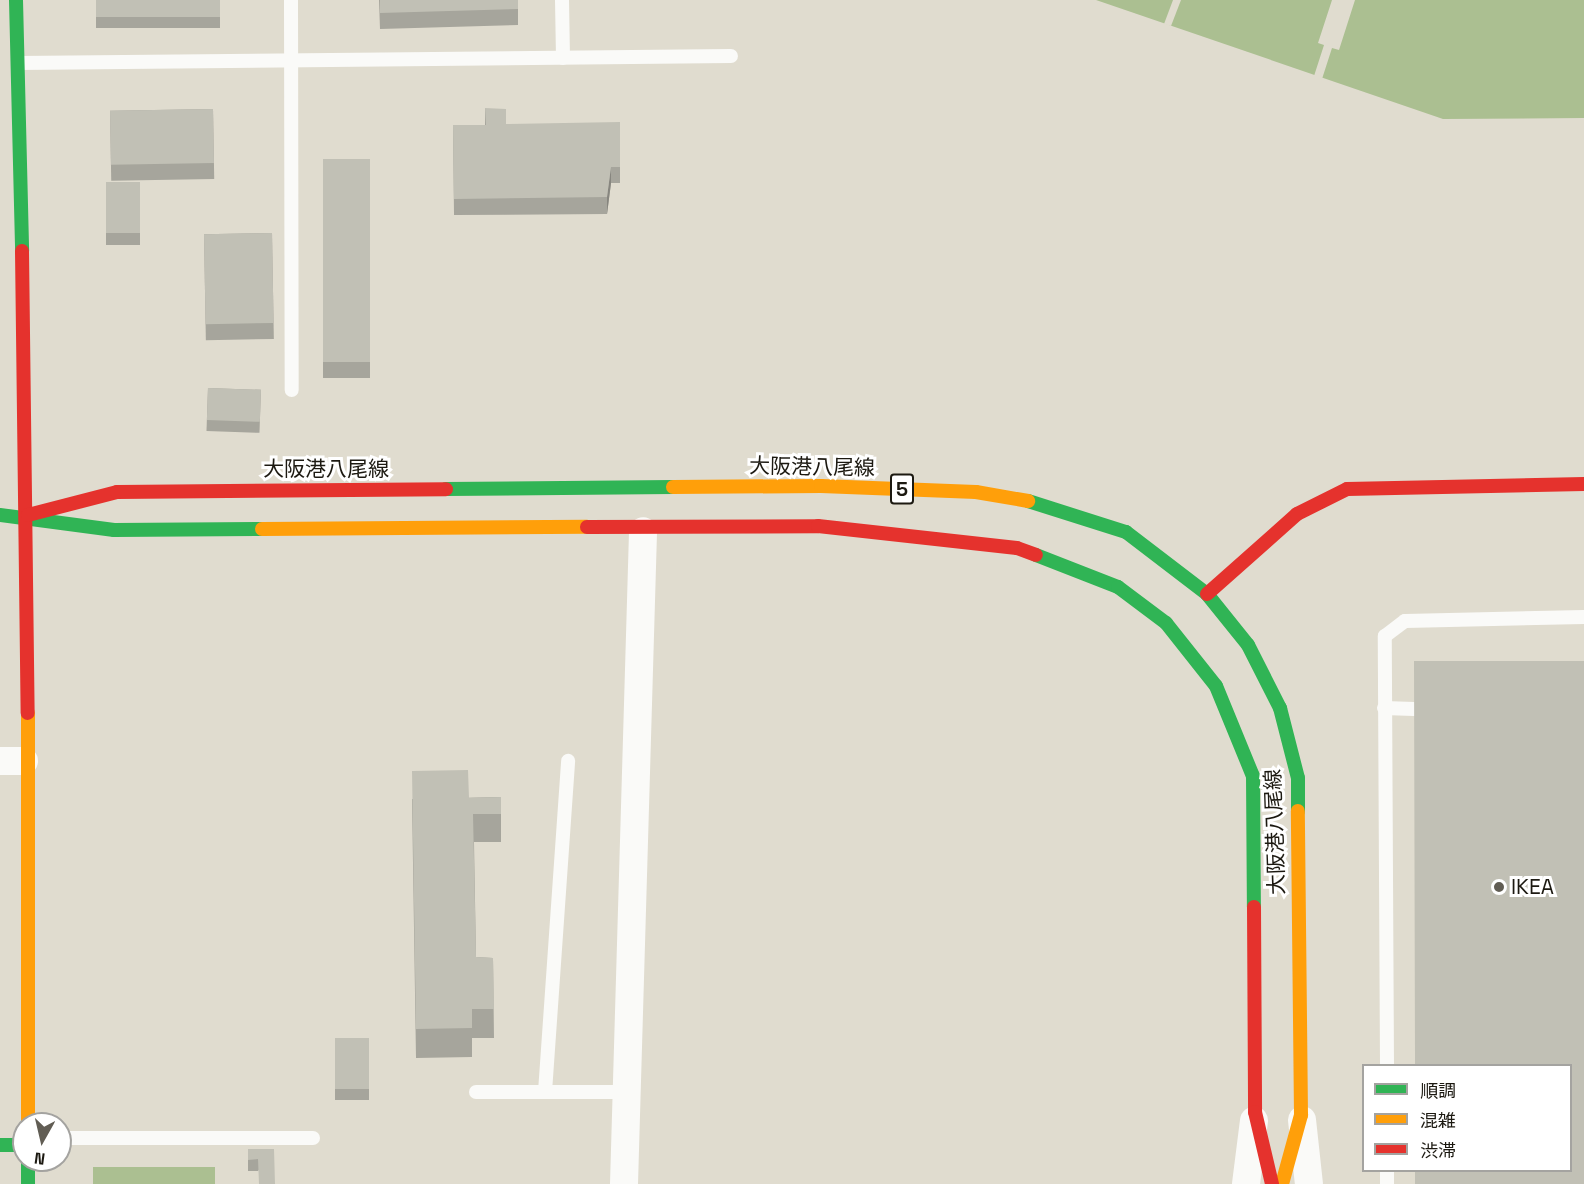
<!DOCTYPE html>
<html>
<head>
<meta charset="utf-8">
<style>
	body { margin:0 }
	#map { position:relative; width:1584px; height:1184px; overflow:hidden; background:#e0dccf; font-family:"Space Grotesk","Noto Sans JP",sans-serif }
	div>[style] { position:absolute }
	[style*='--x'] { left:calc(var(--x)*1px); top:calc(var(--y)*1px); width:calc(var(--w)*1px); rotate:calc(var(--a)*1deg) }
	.water>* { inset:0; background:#abbf91; transform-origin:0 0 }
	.pier>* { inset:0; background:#e0dccf }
	.lane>* { height:14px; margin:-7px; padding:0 7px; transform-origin:7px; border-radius:7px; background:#fafaf8 }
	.street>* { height:28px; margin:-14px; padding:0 14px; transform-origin:14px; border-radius:14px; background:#fafaf8 }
	.fast>* { height:14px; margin:-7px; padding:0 7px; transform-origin:7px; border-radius:7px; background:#30b455 }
	.slow>* { height:14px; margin:-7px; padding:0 7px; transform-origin:7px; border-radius:7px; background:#ff9f0a }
	.jam>* { height:14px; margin:-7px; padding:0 7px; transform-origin:7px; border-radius:7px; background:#e5322d }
	.wall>* { inset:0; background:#a6a59c; transform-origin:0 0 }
	.shaded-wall>* { inset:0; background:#87867f }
	.building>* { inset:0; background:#c1c0b5; transform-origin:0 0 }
	.dots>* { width:16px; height:16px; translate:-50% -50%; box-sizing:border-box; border:3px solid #fff; border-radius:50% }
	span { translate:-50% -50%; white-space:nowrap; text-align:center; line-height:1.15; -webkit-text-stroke:6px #fff; paint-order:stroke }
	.shield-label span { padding:2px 4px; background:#fff; border:2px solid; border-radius:4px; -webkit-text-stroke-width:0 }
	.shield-label { font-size:20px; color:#1c1911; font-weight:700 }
	.street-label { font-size:21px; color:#1c1911 }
	.poi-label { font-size:21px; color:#1c1911 }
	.left { translate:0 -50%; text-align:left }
	.legend { position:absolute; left:1362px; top:1064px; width:210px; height:108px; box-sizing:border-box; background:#fff; border:2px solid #a4a3a0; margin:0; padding:8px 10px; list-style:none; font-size:18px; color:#1c1911 }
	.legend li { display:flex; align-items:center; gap:12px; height:30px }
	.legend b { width:30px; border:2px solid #a4a3a0 }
	.north { position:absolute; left:12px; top:1112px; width:60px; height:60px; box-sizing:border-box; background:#fff; border:2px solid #a4a3a0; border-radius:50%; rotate:188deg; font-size:16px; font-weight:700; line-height:24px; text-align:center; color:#1c1911 }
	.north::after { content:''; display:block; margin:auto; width:21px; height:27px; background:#615d54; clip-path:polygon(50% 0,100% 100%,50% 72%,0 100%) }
</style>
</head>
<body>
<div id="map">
	<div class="water">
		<div style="clip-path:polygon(1096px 0,1584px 0,1584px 118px,1443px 119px)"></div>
		<div style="left:215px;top:1167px;width:17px;height:122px;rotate:90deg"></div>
	</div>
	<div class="pier">
		<div style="clip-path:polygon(1173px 0,1181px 0,1171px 26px,1164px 24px)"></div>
		<div style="clip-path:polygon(1332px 0,1355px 0,1339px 50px,1332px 48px,1322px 79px,1314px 76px,1324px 45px,1318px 43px)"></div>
	</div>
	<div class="lane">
		<div style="--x:291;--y:0;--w:390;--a:89.9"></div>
		<div style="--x:562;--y:0;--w:58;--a:89"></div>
		<div style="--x:18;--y:63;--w:713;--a:-0.56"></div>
		<div style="--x:1384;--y:708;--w:30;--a:2"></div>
		<div style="--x:1387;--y:1066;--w:430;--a:-90.3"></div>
		<div style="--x:1385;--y:636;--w:25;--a:-37"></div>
		<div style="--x:1405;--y:621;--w:179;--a:-1.3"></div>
		<div style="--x:476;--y:1092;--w:150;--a:0"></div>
		<div style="--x:545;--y:1092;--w:332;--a:-86"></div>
		<div style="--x:60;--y:1138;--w:253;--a:0"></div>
		<div style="--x:1387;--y:1170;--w:14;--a:90"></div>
	</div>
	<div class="street">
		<div style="--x:0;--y:761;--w:24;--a:0"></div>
		<div style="--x:1302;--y:1120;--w:64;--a:83.8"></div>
		<div style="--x:624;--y:1184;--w:653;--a:-88.33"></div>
		<div style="--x:1246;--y:1184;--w:64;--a:-82.8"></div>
	</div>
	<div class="fast">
		<div style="--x:16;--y:0;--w:251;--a:88.6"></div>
		<div style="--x:446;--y:489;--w:227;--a:-0.5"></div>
		<div style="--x:1028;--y:501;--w:103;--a:17.6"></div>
		<div style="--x:1126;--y:532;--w:102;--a:37.4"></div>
		<div style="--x:1207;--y:594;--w:65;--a:51.2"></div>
		<div style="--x:1248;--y:645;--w:71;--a:63.1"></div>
		<div style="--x:1280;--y:708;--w:72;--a:75.6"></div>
		<div style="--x:1298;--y:778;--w:33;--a:90"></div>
		<div style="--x:0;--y:515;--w:115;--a:7.5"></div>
		<div style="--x:114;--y:530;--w:148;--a:-0.4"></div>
		<div style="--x:1036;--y:555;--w:88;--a:21.3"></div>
		<div style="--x:1118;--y:587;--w:60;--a:36.9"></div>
		<div style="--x:1166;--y:623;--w:80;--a:51.6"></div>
		<div style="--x:1216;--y:686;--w:97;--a:67.7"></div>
		<div style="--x:1253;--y:776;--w:131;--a:89.6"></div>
		<div style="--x:0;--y:1145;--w:24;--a:0"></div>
		<div style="--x:28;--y:1160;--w:24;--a:90"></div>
	</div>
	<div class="slow">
		<div style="--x:673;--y:487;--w:148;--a:-0.4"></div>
		<div style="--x:821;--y:486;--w:155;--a:2.2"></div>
		<div style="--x:976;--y:492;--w:53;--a:9.8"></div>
		<div style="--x:262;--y:529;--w:325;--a:-0.4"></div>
		<div style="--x:28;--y:713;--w:411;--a:90"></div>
		<div style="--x:1282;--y:1184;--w:72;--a:-74.6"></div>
		<div style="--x:1301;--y:1115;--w:304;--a:-90.6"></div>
	</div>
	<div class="jam">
		<div style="--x:22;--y:251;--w:462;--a:89.3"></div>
		<div style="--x:28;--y:515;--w:92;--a:-14.5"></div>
		<div style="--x:117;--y:492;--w:329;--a:-0.5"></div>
		<div style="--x:587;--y:527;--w:231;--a:-0.2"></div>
		<div style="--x:818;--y:526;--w:200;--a:6.3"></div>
		<div style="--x:1017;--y:548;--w:20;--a:20"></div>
		<div style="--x:1207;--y:594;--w:120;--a:-41.6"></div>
		<div style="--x:1297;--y:514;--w:56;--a:-26.6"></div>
		<div style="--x:1347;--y:489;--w:237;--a:-1.2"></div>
		<div style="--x:1254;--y:907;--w:205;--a:89.7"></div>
		<div style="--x:1255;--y:1112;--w:74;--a:76.7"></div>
	</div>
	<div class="wall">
		<div style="left:96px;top:0;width:124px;height:28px"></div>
		<div style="clip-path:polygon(379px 0,518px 0,518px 25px,380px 29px)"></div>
		<div style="clip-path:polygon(485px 108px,506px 124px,620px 167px,620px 183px,611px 183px,607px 214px,454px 215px,453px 125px,485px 125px)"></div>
		<div style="left:213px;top:109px;width:70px;height:103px;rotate:89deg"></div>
		<div style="left:323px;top:159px;width:47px;height:219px"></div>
		<div style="left:106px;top:182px;width:34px;height:63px"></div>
		<div style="left:272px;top:233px;width:106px;height:68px;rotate:89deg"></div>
		<div style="left:208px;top:388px;width:53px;height:43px;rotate:2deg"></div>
		<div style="clip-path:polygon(501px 797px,501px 842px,474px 842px,476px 957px,493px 958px,494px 1038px,472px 1038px,472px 1057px,416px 1058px,412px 799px)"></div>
		<div style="left:335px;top:1038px;width:34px;height:62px"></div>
		<div style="clip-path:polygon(248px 1149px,274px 1149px,258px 1171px,248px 1171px)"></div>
	</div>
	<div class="shaded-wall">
		<div style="clip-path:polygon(611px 167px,611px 183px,607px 214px,607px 197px)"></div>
	</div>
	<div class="building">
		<div style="left:96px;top:0;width:124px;height:17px"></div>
		<div style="clip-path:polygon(380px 0,518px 0,518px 9px,380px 13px)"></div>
		<div style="clip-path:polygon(485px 108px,506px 109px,506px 124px,620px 122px,620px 167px,611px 167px,607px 197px,454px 199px,453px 125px,486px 125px)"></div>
		<div style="left:213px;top:109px;width:54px;height:103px;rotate:89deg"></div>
		<div style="left:323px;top:159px;width:47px;height:203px"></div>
		<div style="left:106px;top:182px;width:34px;height:51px"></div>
		<div style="left:272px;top:233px;width:90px;height:68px;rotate:89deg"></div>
		<div style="left:208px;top:388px;width:53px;height:32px;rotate:2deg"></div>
		<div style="clip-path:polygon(1414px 661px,1584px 661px,1584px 1184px,1415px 1184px,1415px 1170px,1570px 1170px,1570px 1065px,1415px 1065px)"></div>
		<div style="clip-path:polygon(468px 770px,469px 798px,501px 797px,501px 814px,473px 814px,476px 957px,493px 958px,494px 1009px,472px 1009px,472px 1028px,416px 1029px,412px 771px)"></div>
		<div style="left:335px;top:1038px;width:34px;height:51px"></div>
		<div style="clip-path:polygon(248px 1149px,274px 1149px,275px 1184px,259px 1184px,258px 1159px,248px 1160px)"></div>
	</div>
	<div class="dots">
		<div style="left:1499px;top:887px;background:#615d54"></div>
	</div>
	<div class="shield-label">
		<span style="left:902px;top:489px">5</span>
	</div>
	<div class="street-label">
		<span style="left:812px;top:467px;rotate:1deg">大阪港八尾線</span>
		<span style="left:326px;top:469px">大阪港八尾線</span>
		<span style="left:1275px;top:832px;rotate:-92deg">大阪港八尾線</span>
	</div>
	<div class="poi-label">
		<span class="left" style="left:1511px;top:887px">IKEA</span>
	</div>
	<ul class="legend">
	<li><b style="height:8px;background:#30b455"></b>順調</li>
	<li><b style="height:8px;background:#ff9f0a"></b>混雑</li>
	<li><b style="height:8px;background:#e5322d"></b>渋滞</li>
	</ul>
	<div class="north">N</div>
</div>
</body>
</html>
